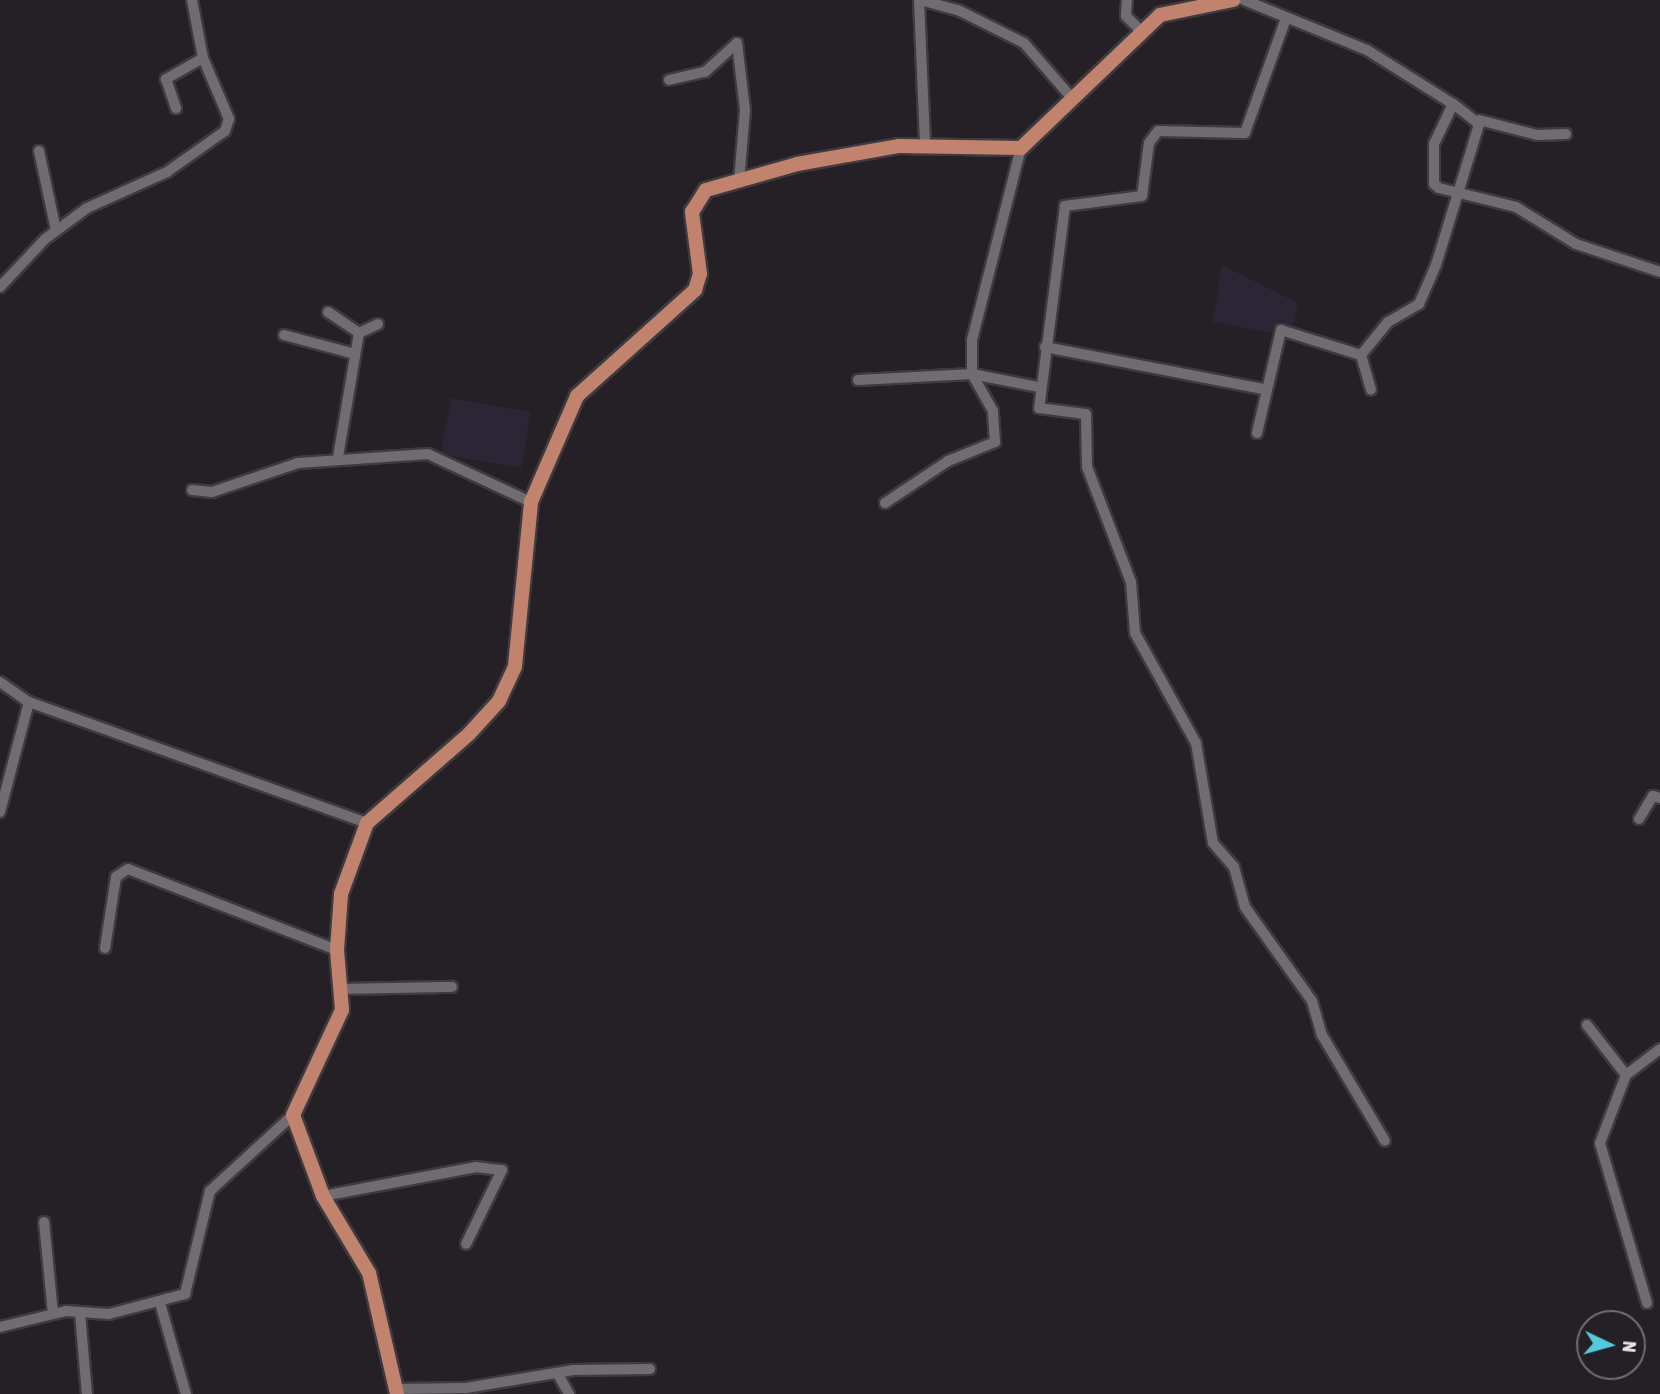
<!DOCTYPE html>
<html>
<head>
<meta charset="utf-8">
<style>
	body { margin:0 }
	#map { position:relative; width:1660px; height:1394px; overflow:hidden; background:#242025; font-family:"Asap Condensed",sans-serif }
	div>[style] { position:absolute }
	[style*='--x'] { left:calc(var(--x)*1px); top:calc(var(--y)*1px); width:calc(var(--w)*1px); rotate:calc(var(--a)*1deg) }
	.education>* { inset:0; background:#2b2636; transform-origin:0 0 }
	.roads { filter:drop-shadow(2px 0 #3e3a3e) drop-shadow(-2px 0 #3e3a3e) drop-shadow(0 2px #3e3a3e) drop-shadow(0 -2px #3e3a3e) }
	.minor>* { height:10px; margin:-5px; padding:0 5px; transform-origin:5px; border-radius:5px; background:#716c72 }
	.major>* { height:14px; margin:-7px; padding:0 7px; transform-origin:7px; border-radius:7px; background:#c1836e }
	span { translate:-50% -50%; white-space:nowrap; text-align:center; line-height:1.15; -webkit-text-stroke:7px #242025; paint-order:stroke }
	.north { position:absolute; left:1576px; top:1310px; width:70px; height:70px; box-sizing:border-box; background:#242025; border:2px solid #726e72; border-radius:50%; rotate:95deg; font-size:19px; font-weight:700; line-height:28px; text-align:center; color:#e6e3e6 }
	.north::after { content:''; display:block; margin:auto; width:24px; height:32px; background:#53cadc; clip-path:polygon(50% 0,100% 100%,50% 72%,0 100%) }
</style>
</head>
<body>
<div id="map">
	<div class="education">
		<div style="clip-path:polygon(1222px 265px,1298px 303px,1290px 336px,1213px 322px)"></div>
		<div style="left:451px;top:398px;width:81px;height:57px;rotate:10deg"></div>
	</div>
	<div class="roads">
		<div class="minor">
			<div style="--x:192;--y:0;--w:59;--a:79.3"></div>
			<div style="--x:919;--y:0;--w:144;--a:87.6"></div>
			<div style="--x:920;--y:0;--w:39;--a:15"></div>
			<div style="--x:958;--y:10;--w:74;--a:26.6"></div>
			<div style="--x:1024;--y:43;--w:70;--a:49"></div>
			<div style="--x:1127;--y:0;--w:16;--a:94"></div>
			<div style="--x:1126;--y:16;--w:21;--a:45"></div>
			<div style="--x:1244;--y:0;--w:133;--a:22.1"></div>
			<div style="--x:1367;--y:50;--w:102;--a:32.1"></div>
			<div style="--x:1453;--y:104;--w:44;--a:115.4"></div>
			<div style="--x:1434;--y:144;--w:40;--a:90"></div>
			<div style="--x:1434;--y:184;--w:6;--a:39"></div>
			<div style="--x:1439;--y:188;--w:79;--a:13.9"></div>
			<div style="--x:1516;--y:207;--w:70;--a:31.7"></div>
			<div style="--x:1576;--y:244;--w:89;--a:18.4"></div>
			<div style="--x:1285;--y:21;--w:119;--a:109.7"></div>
			<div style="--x:1245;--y:133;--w:87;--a:-178.7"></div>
			<div style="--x:1158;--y:131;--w:15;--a:127"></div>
			<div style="--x:1149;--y:143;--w:53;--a:97.5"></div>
			<div style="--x:1142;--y:196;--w:78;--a:172.6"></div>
			<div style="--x:1065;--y:206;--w:204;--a:97.3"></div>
			<div style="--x:1039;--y:408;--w:47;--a:7.3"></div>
			<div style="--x:1086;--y:414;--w:53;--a:88.9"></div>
			<div style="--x:1087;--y:467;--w:123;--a:69.1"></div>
			<div style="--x:1131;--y:582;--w:51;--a:85.5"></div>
			<div style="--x:1135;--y:633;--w:126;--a:61"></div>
			<div style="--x:1196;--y:743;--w:101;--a:80.4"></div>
			<div style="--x:1213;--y:843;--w:32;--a:49"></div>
			<div style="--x:1234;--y:867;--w:41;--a:74.6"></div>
			<div style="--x:1245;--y:907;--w:115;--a:54.5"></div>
			<div style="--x:1312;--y:1001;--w:35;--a:74"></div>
			<div style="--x:1322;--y:1035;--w:123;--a:59.3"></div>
			<div style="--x:669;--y:80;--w:37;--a:-13"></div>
			<div style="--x:705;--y:72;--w:43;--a:-42.2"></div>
			<div style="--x:737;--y:43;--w:67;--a:83.2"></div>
			<div style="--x:745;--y:110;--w:71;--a:94.8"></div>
			<div style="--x:1479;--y:120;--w:60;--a:14.5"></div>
			<div style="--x:1537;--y:135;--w:29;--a:-2"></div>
			<div style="--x:39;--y:151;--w:81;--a:77.9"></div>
			<div style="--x:0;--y:287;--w:66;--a:-46.8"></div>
			<div style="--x:45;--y:239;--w:52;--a:-36.4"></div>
			<div style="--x:87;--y:208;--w:88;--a:-24.2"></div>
			<div style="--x:167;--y:172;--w:71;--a:-35.3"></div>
			<div style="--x:225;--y:131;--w:13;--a:-72"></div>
			<div style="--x:229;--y:119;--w:66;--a:-113.1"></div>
			<div style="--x:203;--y:58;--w:43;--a:150.4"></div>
			<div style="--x:166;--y:79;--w:31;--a:71"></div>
			<div style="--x:328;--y:312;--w:37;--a:34"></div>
			<div style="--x:284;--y:335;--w:73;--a:15"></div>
			<div style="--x:1045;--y:347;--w:222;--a:10.9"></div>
			<div style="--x:1361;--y:355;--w:43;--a:-50.7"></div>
			<div style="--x:1388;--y:322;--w:36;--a:-30"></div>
			<div style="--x:1419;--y:304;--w:43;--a:-66.4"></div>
			<div style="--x:1436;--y:265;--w:147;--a:-73"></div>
			<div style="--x:1479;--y:124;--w:33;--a:-142"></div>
			<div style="--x:1361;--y:355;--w:36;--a:74"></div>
			<div style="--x:858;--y:380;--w:114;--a:-3"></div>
			<div style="--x:972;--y:374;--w:67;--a:11.1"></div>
			<div style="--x:1257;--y:433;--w:106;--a:-76.9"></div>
			<div style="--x:1281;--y:330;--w:84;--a:17.4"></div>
			<div style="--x:338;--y:457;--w:126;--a:-80.4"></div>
			<div style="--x:359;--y:333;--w:21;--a:-25"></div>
			<div style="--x:192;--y:490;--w:20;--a:6"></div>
			<div style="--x:212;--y:492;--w:91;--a:-18.6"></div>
			<div style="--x:298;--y:463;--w:130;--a:-4"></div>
			<div style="--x:428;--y:454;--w:114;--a:25"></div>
			<div style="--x:885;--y:503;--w:76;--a:-33.7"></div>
			<div style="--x:948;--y:461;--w:51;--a:-22"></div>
			<div style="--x:995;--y:442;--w:31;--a:-94"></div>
			<div style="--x:993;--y:411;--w:43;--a:-119.6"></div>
			<div style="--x:972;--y:374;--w:34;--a:-90"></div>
			<div style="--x:972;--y:340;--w:198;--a:-75.7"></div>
			<div style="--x:0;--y:682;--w:35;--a:35"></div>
			<div style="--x:29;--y:702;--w:114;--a:104.8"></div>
			<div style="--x:29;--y:702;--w:359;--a:19.7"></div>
			<div style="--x:1639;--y:819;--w:27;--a:-59"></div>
			<div style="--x:1653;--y:796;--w:7;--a:16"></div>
			<div style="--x:105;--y:948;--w:72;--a:-81.2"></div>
			<div style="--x:116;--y:877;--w:14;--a:-34"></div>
			<div style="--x:128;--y:869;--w:224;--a:21.2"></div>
			<div style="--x:345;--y:989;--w:107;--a:-1.1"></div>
			<div style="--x:1587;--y:1025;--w:63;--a:52"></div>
			<div style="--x:323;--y:1196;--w:156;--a:-10.7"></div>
			<div style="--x:476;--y:1167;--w:26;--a:7"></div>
			<div style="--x:502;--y:1170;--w:82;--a:115.9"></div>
			<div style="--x:44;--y:1222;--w:92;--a:84.4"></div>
			<div style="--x:160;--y:1303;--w:95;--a:74.1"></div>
			<div style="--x:1647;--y:1303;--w:167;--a:-106.4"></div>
			<div style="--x:1600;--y:1143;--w:73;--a:-69.1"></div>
			<div style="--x:1626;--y:1075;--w:43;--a:-37.4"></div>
			<div style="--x:80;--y:1313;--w:81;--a:85.1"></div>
			<div style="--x:0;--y:1327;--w:68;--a:-13.6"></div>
			<div style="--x:66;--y:1311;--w:43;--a:4"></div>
			<div style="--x:109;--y:1314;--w:79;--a:-14.7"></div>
			<div style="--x:185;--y:1294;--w:106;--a:-76.4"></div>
			<div style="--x:210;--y:1191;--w:113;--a:-42.5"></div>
			<div style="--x:559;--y:1376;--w:21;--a:61"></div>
			<div style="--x:396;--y:1389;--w:70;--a:-0.8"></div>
			<div style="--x:466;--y:1388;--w:109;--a:-9.5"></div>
			<div style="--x:573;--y:1370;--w:77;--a:-0.7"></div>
		</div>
		<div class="major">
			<div style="--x:397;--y:1394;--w:124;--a:-103"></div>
			<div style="--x:369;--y:1273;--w:90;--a:-120.9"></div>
			<div style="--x:323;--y:1196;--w:86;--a:-110.3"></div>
			<div style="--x:293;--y:1115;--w:116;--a:-65"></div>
			<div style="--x:342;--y:1010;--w:60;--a:-94.8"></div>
			<div style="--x:337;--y:950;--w:56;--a:-85.9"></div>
			<div style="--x:341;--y:894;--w:76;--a:-69.9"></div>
			<div style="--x:367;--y:823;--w:135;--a:-41.1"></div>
			<div style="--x:469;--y:734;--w:45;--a:-47.7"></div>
			<div style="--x:499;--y:701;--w:38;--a:-65"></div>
			<div style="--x:515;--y:666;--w:165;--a:-84.4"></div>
			<div style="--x:531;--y:502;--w:116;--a:-66.5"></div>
			<div style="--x:577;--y:396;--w:159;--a:-41.9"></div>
			<div style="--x:695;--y:290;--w:17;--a:-73"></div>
			<div style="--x:700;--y:274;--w:63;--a:-97.4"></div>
			<div style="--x:692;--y:212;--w:26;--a:-58"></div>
			<div style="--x:706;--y:190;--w:95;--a:-15.9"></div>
			<div style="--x:797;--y:164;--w:104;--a:-10"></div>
			<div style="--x:899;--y:146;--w:122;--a:0.9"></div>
			<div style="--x:1021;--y:148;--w:192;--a:-43.7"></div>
			<div style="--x:1160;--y:15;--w:75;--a:-11.6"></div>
		</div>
	</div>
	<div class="north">N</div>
</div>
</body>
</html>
